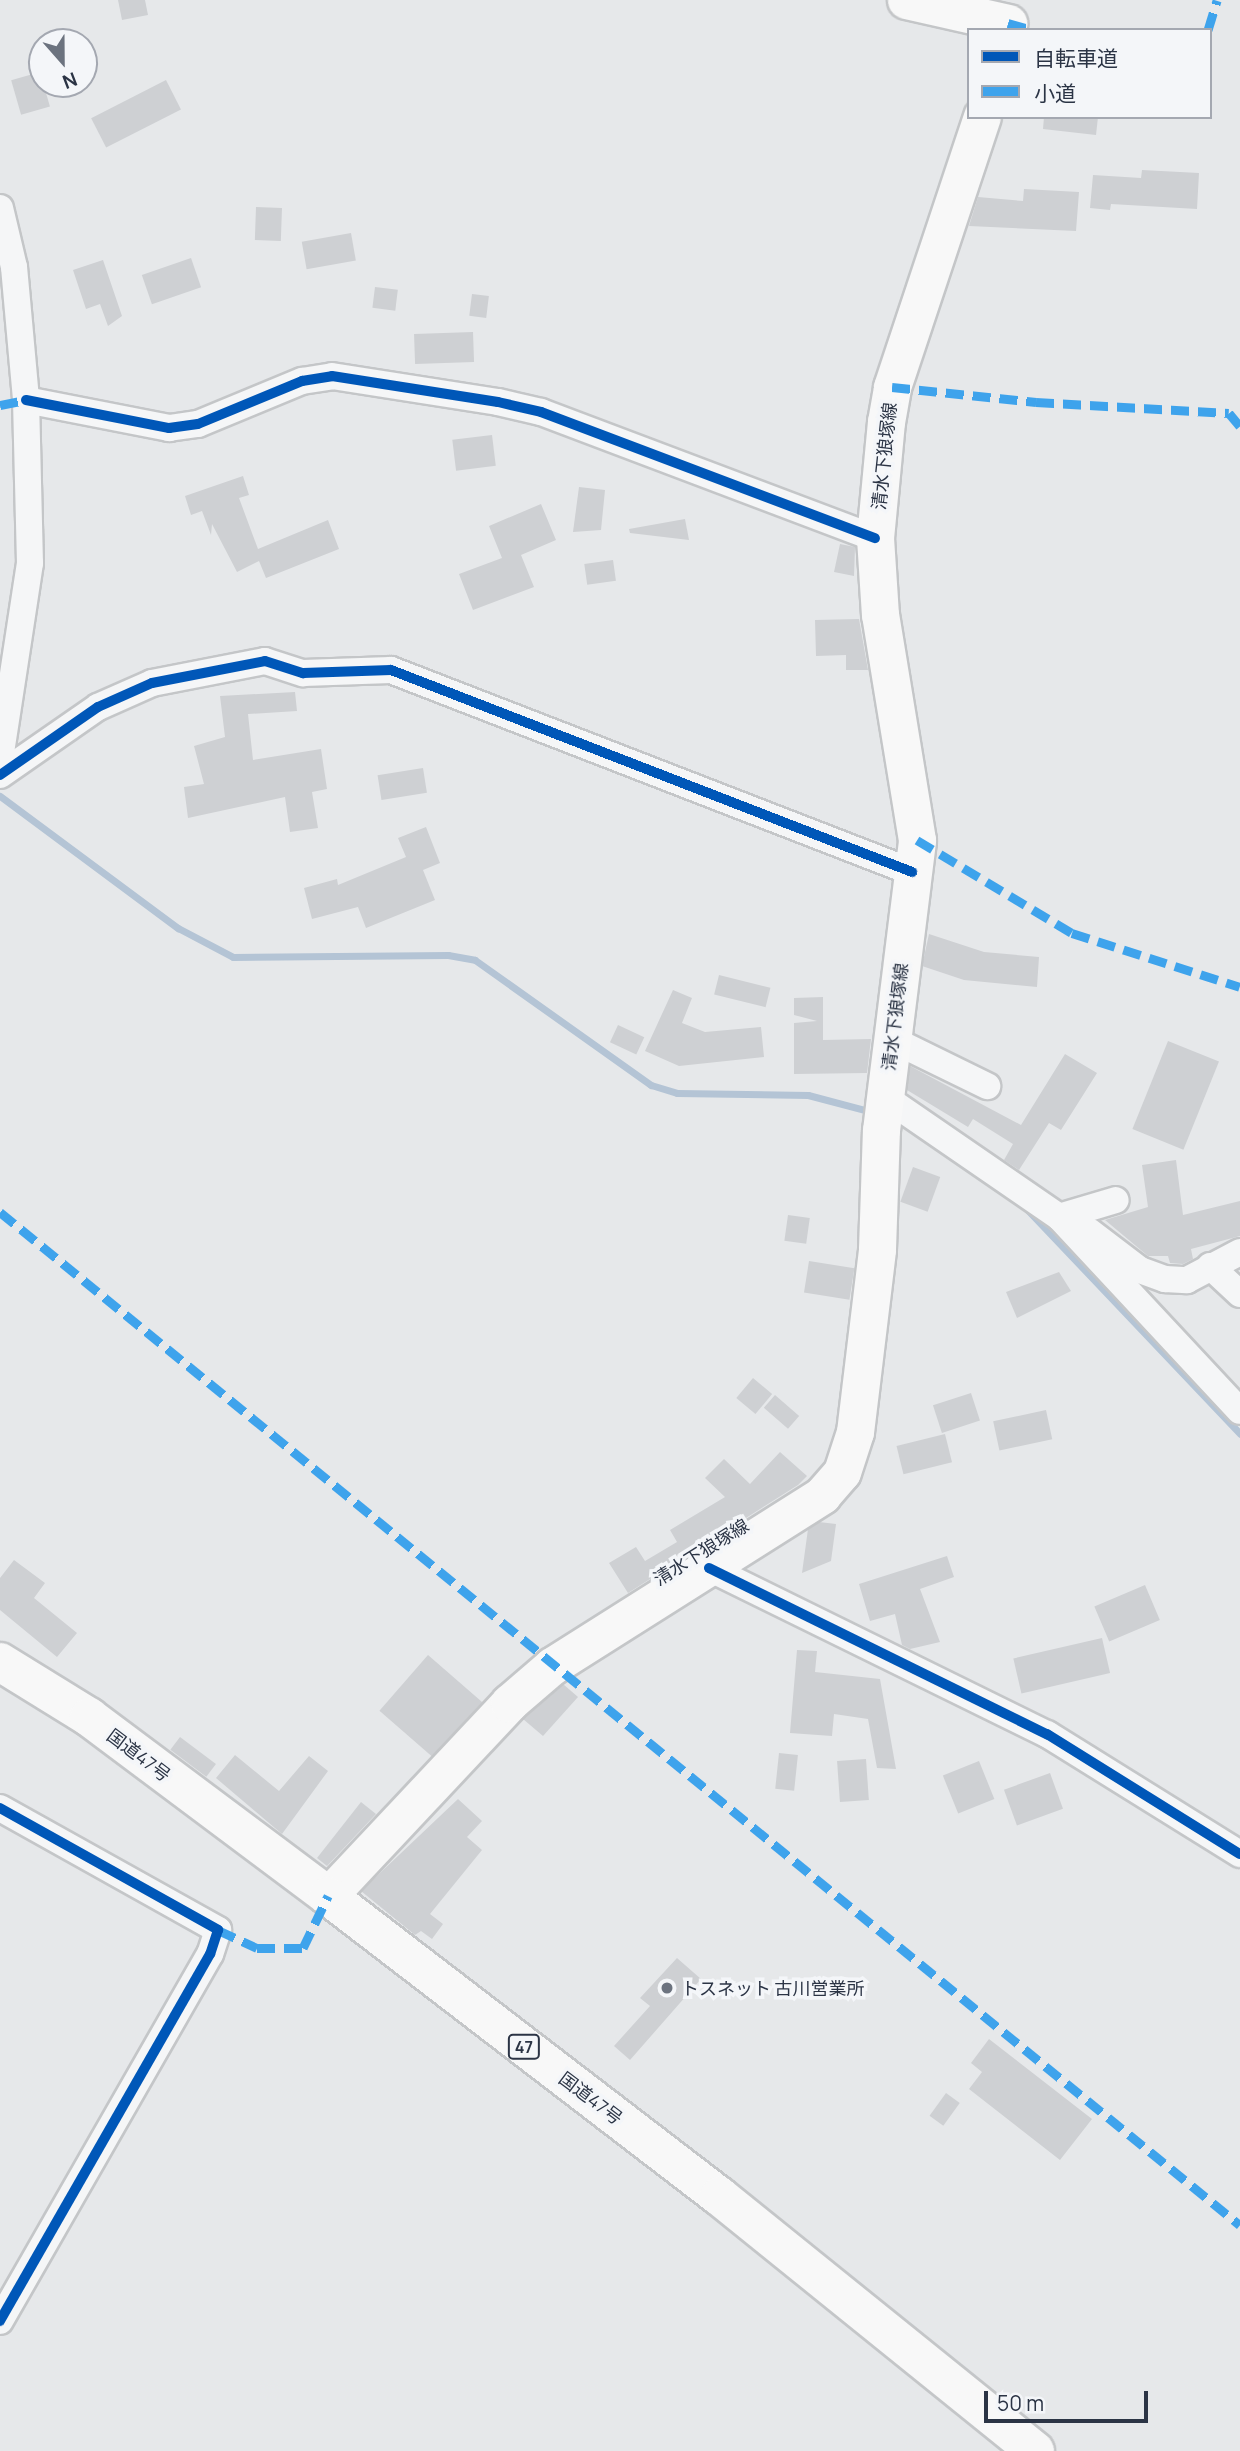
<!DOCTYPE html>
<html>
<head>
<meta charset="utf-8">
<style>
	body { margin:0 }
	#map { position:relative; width:1240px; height:2451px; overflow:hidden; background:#e6e8ea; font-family:Manrope,"Noto Sans JP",sans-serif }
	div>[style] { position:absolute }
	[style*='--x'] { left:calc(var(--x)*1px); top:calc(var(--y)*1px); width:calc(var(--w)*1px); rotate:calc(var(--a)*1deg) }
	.stream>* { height:7px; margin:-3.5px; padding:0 3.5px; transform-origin:3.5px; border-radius:3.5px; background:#b4c4d5 }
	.building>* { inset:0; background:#ced0d3; transform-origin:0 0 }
	.roads { filter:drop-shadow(2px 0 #c4c6c8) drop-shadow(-2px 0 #c4c6c8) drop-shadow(0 2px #c4c6c8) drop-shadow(0 -2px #c4c6c8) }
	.street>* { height:26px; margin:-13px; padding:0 13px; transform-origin:13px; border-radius:13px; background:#f5f6f7 }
	.secondary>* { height:37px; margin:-18.5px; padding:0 18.5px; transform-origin:18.5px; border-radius:18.5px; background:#f8f8f8 }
	.highway>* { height:38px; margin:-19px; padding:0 19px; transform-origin:19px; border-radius:19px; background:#f8f8f8 }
	.quiet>* { height:9px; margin-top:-4.5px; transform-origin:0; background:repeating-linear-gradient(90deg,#3ea3ec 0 18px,transparent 0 27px) }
	.cycleway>* { height:10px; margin:-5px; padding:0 5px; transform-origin:5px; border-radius:5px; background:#0057b8 }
	.dots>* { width:19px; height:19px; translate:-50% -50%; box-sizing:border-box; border:4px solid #f4f6f9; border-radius:50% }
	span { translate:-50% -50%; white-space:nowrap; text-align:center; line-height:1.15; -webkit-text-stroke:7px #f4f6f9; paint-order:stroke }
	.shield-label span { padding:2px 5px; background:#f4f6f9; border:2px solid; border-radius:5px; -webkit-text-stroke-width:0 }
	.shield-label { font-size:16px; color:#2b3445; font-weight:700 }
	.street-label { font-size:18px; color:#2b3445 }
	.poi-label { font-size:18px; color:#2b3445 }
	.left { translate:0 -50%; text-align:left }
	.legend { position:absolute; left:967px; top:28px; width:245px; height:91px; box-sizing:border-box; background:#f4f6f9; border:2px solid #a4a8b1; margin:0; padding:9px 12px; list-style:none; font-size:21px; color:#2b3445 }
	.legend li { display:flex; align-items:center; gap:14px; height:35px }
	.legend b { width:35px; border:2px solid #a4a8b1 }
	.north { position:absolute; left:28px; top:28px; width:70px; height:70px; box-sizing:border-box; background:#f4f6f9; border:2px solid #a4a8b1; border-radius:50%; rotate:159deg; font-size:19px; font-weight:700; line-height:28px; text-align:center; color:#2b3445 }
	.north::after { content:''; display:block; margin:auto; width:24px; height:32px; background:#6c737f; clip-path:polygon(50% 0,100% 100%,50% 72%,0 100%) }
	.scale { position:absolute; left:984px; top:2391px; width:164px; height:32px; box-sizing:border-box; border:4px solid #2b3445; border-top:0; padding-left:9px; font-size:21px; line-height:24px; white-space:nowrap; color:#2b3445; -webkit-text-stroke:5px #f4f6f9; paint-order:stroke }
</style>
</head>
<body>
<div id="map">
	<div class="stream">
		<div style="--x:0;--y:796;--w:222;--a:36.6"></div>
		<div style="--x:178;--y:928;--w:62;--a:27.8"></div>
		<div style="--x:233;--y:957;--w:215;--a:-0.5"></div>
		<div style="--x:448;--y:955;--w:27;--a:10"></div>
		<div style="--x:475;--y:960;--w:216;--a:35.4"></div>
		<div style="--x:651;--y:1085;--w:27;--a:17"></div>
		<div style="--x:677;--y:1093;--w:131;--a:0.9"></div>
		<div style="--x:808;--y:1095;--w:66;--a:14.9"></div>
		<div style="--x:1024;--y:1206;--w:314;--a:46.5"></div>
	</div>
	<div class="building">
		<div style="clip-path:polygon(118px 0,145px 0,148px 15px,122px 20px)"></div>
		<div style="left:40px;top:72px;width:36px;height:30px;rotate:74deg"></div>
		<div style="left:166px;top:80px;width:33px;height:84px;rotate:63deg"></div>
		<div style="clip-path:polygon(1044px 117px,1098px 117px,1096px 135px,1043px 129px)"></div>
		<div style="clip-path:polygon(1142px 170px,1199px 173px,1197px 209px,1111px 204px,1110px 210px,1090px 208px,1093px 175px,1141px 178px)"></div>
		<div style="clip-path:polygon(1024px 189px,1079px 192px,1076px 231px,969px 226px,978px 197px,1023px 201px)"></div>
		<div style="left:256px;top:207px;width:26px;height:33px;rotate:2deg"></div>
		<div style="left:351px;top:233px;width:28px;height:50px;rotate:80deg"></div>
		<div style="left:191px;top:258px;width:31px;height:52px;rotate:71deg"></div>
		<div style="clip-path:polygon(103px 260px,122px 316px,108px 326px,100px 304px,86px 309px,73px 270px)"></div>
		<div style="left:375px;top:287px;width:23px;height:21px;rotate:7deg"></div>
		<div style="left:472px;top:294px;width:17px;height:22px;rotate:7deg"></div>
		<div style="left:473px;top:332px;width:30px;height:59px;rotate:88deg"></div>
		<div style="left:492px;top:435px;width:31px;height:40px;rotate:83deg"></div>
		<div style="clip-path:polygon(243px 476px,249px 495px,239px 498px,258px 549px,328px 520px,339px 549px,266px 578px,259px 561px,237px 572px,212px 524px,211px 535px,202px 511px,191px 515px,185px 496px)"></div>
		<div style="clip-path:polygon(579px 487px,605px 490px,601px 530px,573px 532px)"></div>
		<div style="clip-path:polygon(541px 504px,556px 540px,521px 555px,534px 587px,473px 610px,459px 574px,502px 558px,489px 526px)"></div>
		<div style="clip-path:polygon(685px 519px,689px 540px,630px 533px,629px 529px)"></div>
		<div style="clip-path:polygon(840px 544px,855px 547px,854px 576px,834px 572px)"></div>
		<div style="left:613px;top:560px;width:21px;height:29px;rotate:82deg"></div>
		<div style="clip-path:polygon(859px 619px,868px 670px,846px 670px,846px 655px,816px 656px,815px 620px)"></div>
		<div style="clip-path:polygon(295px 692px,297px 711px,248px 714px,253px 760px,321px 749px,327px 789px,312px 792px,318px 828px,290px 832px,285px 797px,188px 818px,184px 787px,204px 784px,194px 746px,225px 737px,220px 696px)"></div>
		<div style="left:423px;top:768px;width:25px;height:46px;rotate:81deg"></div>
		<div style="clip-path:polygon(426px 827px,440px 863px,423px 870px,435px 900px,366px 928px,358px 907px,312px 919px,304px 888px,337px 879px,338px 885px,406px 857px,398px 838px)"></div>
		<div style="clip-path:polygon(929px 934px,984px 952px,1039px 957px,1037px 987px,964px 980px,922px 966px)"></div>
		<div style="left:719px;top:975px;width:53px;height:20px;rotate:14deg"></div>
		<div style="clip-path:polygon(673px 990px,692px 998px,682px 1023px,705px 1032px,761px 1027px,764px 1057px,679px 1066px,645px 1051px)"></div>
		<div style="clip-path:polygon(823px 997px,823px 1040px,871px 1039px,867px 1073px,794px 1074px,794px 1023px,817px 1021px,794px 1015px,794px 998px)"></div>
		<div style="left:618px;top:1025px;width:29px;height:19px;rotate:25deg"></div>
		<div style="left:1168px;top:1041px;width:55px;height:95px;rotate:22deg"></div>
		<div style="clip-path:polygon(1065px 1054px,1097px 1073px,1061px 1130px,1049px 1123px,1019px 1170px,1004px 1160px,1013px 1144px,973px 1119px,968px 1127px,907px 1090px,910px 1066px,1021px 1125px)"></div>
		<div style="clip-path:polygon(1176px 1160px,1183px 1215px,1240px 1201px,1240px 1236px,1191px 1249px,1193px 1259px,1183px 1264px,1170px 1263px,1168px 1256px,1148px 1256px,1105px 1220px,1148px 1207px,1142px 1165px)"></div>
		<div style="left:913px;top:1167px;width:29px;height:37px;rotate:20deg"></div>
		<div style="left:788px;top:1215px;width:22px;height:26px;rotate:8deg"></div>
		<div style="left:809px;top:1261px;width:46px;height:32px;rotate:9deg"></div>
		<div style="clip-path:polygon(1059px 1272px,1071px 1291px,1017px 1318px,1006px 1292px)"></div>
		<div style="left:753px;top:1378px;width:25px;height:26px;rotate:40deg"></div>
		<div style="left:971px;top:1393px;width:29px;height:40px;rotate:72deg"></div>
		<div style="left:775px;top:1395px;width:32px;height:17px;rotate:41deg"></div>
		<div style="left:1046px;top:1410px;width:30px;height:54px;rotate:78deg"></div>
		<div style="left:945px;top:1434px;width:29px;height:50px;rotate:76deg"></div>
		<div style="clip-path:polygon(780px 1452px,807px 1476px,798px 1485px,628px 1593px,609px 1563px,636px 1547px,645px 1561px,677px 1542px,670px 1530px,725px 1497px,705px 1478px,724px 1459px,750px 1484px)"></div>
		<div style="clip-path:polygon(819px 1522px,836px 1524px,831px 1561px,802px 1573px,808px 1529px)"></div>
		<div style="clip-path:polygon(947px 1556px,954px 1577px,920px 1589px,940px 1642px,910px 1649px,902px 1645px,895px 1614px,870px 1621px,859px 1584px)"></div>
		<div style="clip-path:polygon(14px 1560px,45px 1583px,34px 1598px,77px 1633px,57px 1657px,0 1610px,0 1578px)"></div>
		<div style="left:1145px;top:1585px;width:38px;height:55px;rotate:67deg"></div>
		<div style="left:1102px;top:1638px;width:36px;height:91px;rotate:77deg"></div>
		<div style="clip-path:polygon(797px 1650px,817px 1651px,815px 1672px,880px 1679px,896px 1769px,877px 1768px,868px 1719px,834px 1714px,832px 1736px,790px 1733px)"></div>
		<div style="left:428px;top:1655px;width:72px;height:74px;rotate:41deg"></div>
		<div style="clip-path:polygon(563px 1684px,578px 1697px,543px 1736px,523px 1719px)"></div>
		<div style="left:180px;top:1737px;width:45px;height:16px;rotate:37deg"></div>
		<div style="left:779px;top:1753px;width:19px;height:36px;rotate:6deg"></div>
		<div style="clip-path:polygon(235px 1755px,279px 1791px,309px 1756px,328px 1771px,282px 1834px,216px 1778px)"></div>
		<div style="left:866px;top:1759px;width:41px;height:29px;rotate:86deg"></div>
		<div style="left:979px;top:1761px;width:41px;height:39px;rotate:68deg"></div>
		<div style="left:1050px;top:1773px;width:38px;height:49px;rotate:70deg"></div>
		<div style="clip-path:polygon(458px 1799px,482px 1821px,467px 1837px,482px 1850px,430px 1914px,443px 1924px,432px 1939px,421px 1931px,415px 1935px,361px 1891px)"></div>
		<div style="clip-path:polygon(361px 1802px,376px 1814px,327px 1866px,317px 1858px)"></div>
		<div style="clip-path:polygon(677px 1958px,701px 1979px,630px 2060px,614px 2046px,650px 2006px,640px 1998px)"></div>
		<div style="clip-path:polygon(989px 2039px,1092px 2119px,1060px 2160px,969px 2089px,982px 2072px,971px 2063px)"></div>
		<div style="left:946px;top:2093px;width:17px;height:28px;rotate:36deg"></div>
	</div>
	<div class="roads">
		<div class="street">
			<div style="--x:0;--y:208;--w:61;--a:76.7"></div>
			<div style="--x:14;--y:267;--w:134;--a:84.8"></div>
			<div style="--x:26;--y:400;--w:163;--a:88.6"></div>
			<div style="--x:30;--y:563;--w:199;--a:98.7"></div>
			<div style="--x:26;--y:400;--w:146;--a:11.1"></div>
			<div style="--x:169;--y:428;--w:29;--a:-8"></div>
			<div style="--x:198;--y:424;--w:113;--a:-22.5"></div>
			<div style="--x:302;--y:381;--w:30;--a:-9"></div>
			<div style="--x:332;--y:376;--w:168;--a:8.9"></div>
			<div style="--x:498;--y:402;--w:44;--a:13.1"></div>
			<div style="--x:541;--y:412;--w:357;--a:20.7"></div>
			<div style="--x:0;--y:775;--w:119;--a:-34.8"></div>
			<div style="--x:98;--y:707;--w:59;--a:-24"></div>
			<div style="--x:152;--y:683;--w:115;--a:-11"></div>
			<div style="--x:265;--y:661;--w:40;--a:18"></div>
			<div style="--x:303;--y:673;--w:88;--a:-2"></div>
			<div style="--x:391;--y:670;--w:559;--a:21.19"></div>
			<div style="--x:893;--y:1040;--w:105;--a:26.1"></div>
			<div style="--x:886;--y:1098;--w:210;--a:34.5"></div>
			<div style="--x:1059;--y:1217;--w:265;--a:47"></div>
			<div style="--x:1059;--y:1217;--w:59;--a:-16.6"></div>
			<div style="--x:1089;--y:1231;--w:64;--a:37.4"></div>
			<div style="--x:1140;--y:1270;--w:27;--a:20"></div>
			<div style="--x:1165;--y:1279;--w:22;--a:3"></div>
			<div style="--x:1187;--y:1280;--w:60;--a:-27.8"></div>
			<div style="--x:1210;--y:1266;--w:41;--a:43"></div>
			<div style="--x:709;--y:1568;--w:377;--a:26.2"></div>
			<div style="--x:1047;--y:1734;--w:227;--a:31.9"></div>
			<div style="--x:0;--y:1808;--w:250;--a:29.2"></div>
			<div style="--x:218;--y:1930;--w:25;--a:108"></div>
			<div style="--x:210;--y:1954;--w:423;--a:119.8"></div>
		</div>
		<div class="secondary">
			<div style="--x:906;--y:0;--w:105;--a:12.7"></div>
			<div style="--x:328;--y:1896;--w:265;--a:-46.8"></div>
			<div style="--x:509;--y:1703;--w:57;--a:-40.7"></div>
			<div style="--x:552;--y:1666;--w:320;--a:-32.3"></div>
			<div style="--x:822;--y:1495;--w:30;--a:-49"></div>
			<div style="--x:842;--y:1472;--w:42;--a:-72"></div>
			<div style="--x:855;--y:1432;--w:184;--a:-83.1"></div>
			<div style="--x:877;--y:1249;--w:119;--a:-88.1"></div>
			<div style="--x:881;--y:1130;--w:292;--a:-82.9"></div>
			<div style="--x:917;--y:840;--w:228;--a:-99.3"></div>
			<div style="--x:880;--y:615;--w:77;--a:-93.7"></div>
			<div style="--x:875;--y:538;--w:117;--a:-84.6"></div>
			<div style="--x:886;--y:422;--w:36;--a:-80"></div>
			<div style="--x:892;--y:387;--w:285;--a:-71.6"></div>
		</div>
		<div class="highway">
			<div style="--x:0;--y:1662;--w:105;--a:31.7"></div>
			<div style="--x:89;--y:1717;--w:299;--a:36.8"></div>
			<div style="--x:328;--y:1896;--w:493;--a:37.5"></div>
			<div style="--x:719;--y:2196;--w:406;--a:38.9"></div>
		</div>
	</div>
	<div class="quiet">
		<div style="--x:1008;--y:23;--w:26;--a:16"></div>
		<div style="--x:1208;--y:30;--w:31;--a:-73"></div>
		<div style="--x:892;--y:387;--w:145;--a:5.9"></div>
		<div style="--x:1036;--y:402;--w:193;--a:3.3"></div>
		<div style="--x:1229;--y:413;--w:17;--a:50"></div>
		<div style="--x:0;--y:405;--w:26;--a:-11"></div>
		<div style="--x:917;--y:840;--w:181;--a:31"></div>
		<div style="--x:1072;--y:933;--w:176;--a:17.8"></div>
		<div style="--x:0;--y:1212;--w:1601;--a:39.25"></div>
		<div style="--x:218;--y:1930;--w:43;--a:24.8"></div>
		<div style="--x:257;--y:1948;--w:46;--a:0"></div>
		<div style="--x:303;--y:1948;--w:58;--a:-64.3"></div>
	</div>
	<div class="cycleway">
		<div style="--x:26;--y:400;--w:146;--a:11.1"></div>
		<div style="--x:169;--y:428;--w:29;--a:-8"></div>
		<div style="--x:198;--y:424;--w:113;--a:-22.5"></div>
		<div style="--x:302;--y:381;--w:30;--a:-9"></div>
		<div style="--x:332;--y:376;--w:168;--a:8.9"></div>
		<div style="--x:498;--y:402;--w:44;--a:13.1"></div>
		<div style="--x:541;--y:412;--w:357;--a:20.7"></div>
		<div style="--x:0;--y:775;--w:119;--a:-34.8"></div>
		<div style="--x:98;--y:707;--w:59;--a:-24"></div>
		<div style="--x:152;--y:683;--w:115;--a:-11"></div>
		<div style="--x:265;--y:661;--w:40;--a:18"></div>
		<div style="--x:303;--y:673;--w:88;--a:-2"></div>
		<div style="--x:391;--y:670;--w:559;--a:21.19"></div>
		<div style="--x:709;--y:1568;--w:377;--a:26.2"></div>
		<div style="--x:1047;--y:1734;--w:227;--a:31.9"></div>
		<div style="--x:0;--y:1808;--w:250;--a:29.2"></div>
		<div style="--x:218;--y:1930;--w:25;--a:108"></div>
		<div style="--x:210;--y:1954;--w:423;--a:119.8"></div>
	</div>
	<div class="dots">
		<div style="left:667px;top:1988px;background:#6c737f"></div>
	</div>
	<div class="shield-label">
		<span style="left:524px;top:2047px">47</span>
	</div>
	<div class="street-label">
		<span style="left:884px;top:456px;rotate:-84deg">清水下狼塚線</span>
		<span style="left:895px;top:1017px;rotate:-83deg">清水下狼塚線</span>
		<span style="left:701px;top:1552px;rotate:-32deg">清水下狼塚線</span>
		<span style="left:139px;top:1755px;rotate:37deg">国道47号</span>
		<span style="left:591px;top:2098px;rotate:37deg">国道47号</span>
	</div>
	<div class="poi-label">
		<span class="left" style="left:681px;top:1988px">トスネット 古川営業所</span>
	</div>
	<ul class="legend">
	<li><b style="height:9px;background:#0057b8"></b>自転車道</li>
	<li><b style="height:9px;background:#3ea3ec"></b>小道</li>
	</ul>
	<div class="north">N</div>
	<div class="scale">50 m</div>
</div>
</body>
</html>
